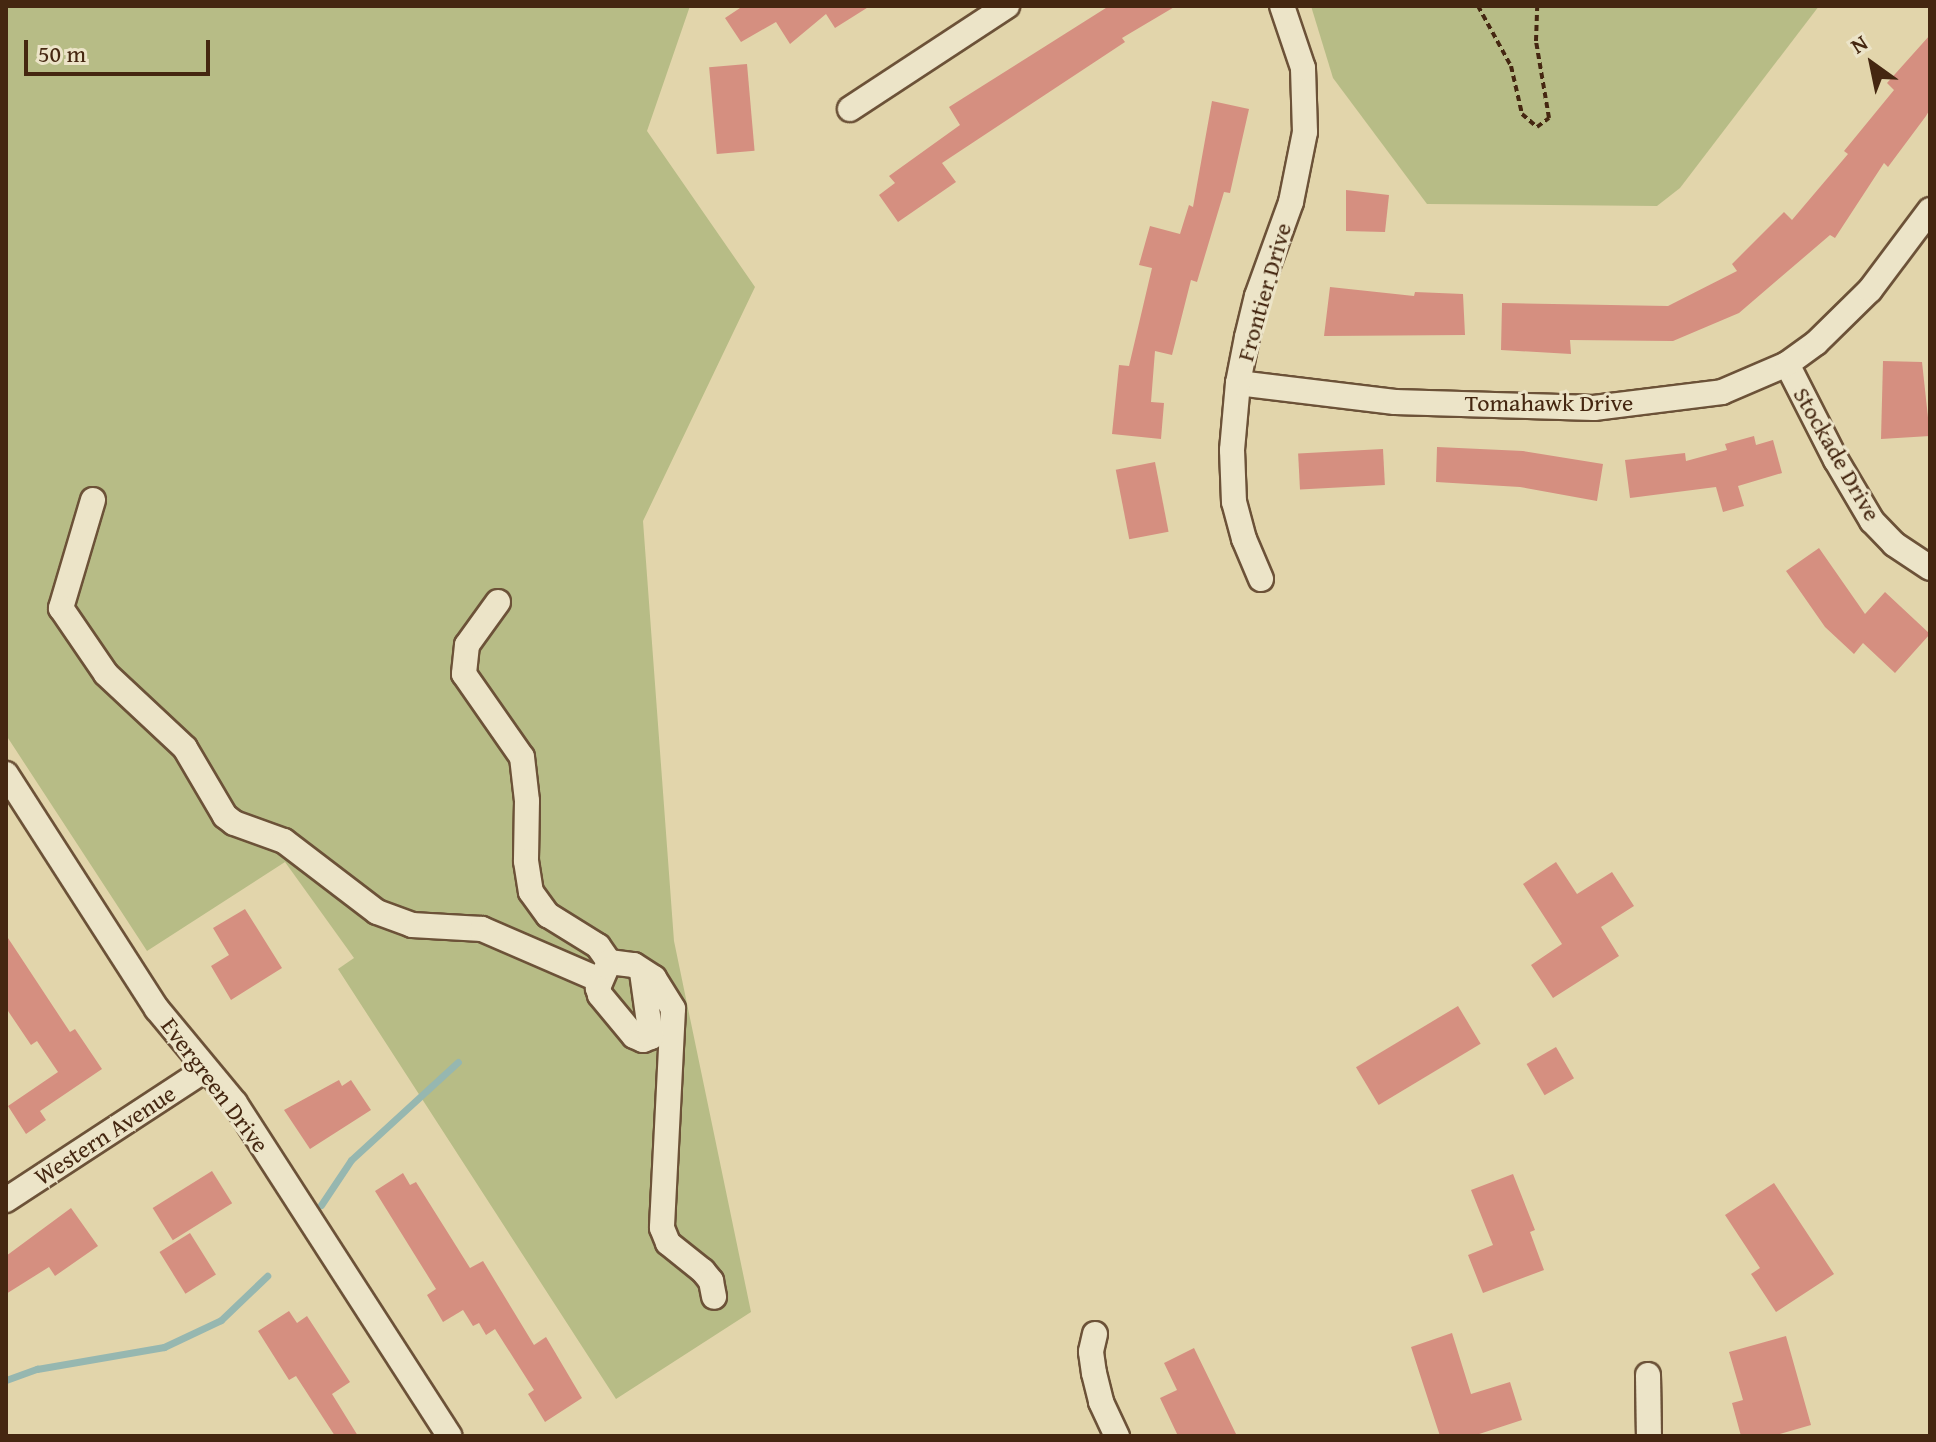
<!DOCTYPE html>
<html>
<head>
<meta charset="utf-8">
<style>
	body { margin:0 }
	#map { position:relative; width:1936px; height:1442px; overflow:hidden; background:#e2d5ab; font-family:"Gentium Book Plus",serif }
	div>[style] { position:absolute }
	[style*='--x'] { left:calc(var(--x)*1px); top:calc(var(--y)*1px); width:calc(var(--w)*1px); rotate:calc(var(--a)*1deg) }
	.green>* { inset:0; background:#b7bc86 }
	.stream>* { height:7px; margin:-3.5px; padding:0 3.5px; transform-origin:3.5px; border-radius:3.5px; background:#96b7b0 }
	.building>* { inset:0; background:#d58f80; transform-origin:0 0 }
	.path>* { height:4px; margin-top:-2px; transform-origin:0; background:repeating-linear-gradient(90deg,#452711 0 6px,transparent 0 10px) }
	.roads { filter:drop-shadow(2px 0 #6c5238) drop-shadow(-2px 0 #6c5238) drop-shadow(0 2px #6c5238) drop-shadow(0 -2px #6c5238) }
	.minor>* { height:24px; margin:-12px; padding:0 12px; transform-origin:12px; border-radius:12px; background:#ece4c8 }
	span { translate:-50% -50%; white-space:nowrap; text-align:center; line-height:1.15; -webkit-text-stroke:6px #ece4c8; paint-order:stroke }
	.street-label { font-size:24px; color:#452711 }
	.frame { position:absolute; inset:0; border:8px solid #452711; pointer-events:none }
	.north { position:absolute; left:1832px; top:24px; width:80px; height:80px; -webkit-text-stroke:6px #ece4c8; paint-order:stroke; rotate:327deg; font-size:22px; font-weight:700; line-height:32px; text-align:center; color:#452711 }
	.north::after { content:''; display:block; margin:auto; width:28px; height:36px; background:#452711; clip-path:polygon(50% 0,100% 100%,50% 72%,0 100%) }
	.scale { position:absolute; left:24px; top:40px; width:186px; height:36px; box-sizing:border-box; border:4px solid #452711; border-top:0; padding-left:10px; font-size:24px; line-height:28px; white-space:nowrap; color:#452711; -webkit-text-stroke:6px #ece4c8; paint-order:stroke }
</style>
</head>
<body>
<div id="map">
	<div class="green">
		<div style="clip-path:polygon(6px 6px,690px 6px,647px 131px,755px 287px,643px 521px,674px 941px,751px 1312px,616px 1399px,338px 969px,354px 958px,285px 862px,147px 951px,6px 735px)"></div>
		<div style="clip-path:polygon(1311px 6px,1819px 6px,1680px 188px,1657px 206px,1427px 204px,1333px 78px)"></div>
	</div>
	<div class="stream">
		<div style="--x:321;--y:1205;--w:54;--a:-56.3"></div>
		<div style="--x:351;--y:1160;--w:145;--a:-42.5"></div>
		<div style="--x:6;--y:1380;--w:33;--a:-20"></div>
		<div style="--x:37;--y:1369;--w:129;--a:-9.8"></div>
		<div style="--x:164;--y:1347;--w:63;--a:-25.3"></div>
		<div style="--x:221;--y:1320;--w:64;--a:-43.7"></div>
	</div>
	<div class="building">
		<div style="clip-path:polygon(743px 6px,870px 6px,835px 28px,826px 14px,790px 44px,776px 22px,741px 42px,725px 18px)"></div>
		<div style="clip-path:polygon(1109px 6px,1176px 6px,1122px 38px,1125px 42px,942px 163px,956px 182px,898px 222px,879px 195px,895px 183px,889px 176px,960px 125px,949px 107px)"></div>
		<div style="clip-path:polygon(1930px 35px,1930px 109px,1926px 116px,1888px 167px,1884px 163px,1835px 238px,1830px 235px,1739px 313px,1673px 341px,1570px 340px,1571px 354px,1501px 350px,1502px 303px,1668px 306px,1737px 271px,1732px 264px,1784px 212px,1792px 220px,1848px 154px,1844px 151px,1894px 90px,1887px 83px)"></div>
		<div style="left:747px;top:64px;width:87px;height:38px;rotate:85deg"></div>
		<div style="clip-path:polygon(1212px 101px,1249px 109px,1230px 193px,1224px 192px,1197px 282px,1191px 280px,1172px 355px,1155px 351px,1151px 402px,1164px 403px,1161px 439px,1112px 434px,1119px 365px,1129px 366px,1152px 268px,1139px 265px,1150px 226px,1180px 234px,1189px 205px,1193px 207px)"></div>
		<div style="clip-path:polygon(1346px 190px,1389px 195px,1385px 232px,1346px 231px)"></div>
		<div style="clip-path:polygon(1330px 287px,1414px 296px,1415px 292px,1463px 294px,1465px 335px,1324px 336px)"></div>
		<div style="clip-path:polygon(1883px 361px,1922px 362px,1930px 436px,1881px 439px)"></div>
		<div style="clip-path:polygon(1754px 436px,1756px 445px,1773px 440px,1782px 473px,1738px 486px,1744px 506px,1723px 512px,1716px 487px,1630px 498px,1625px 460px,1685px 453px,1686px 461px,1727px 450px,1725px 444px)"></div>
		<div style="clip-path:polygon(1437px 447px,1523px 451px,1603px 464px,1597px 501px,1520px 487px,1436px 482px)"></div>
		<div style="left:1383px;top:449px;width:36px;height:85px;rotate:87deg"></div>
		<div style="left:1155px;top:462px;width:71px;height:40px;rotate:79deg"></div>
		<div style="clip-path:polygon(1819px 548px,1865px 614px,1885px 592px,1930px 634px,1895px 673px,1863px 643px,1854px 654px,1825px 627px,1786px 571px)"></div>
		<div style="clip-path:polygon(1556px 862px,1577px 894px,1612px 872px,1634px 906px,1601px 927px,1619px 956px,1553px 998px,1531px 965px,1562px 944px,1523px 884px)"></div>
		<div style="clip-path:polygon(245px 909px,282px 968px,231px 1000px,211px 966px,229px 955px,213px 928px)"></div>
		<div style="clip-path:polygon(6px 935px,70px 1032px,75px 1029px,102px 1069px,40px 1111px,46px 1120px,26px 1134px,8px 1106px,58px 1072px,37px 1041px,31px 1045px,6px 1008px)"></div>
		<div style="left:1458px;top:1006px;width:44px;height:119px;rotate:59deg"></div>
		<div style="left:1556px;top:1047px;width:36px;height:34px;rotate:60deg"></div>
		<div style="clip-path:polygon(339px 1080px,342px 1086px,351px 1080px,371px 1110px,310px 1149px,284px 1110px)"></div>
		<div style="left:212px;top:1171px;width:38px;height:70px;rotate:58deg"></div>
		<div style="clip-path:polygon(403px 1173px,410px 1185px,416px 1182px,470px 1268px,483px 1261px,534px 1345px,546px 1337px,582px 1398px,545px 1422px,528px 1394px,534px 1390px,495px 1329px,486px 1335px,479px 1323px,473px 1326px,463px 1310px,443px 1322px,427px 1295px,436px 1289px,375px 1191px)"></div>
		<div style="clip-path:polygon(1513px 1174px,1535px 1230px,1530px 1232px,1544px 1270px,1483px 1293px,1468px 1255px,1493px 1245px,1471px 1190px)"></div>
		<div style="clip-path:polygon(1774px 1183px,1834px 1274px,1776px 1312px,1751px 1274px,1760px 1268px,1725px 1215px)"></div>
		<div style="clip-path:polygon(71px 1208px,98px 1246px,55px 1276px,49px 1267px,6px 1294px,6px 1256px)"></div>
		<div style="left:190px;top:1233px;width:49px;height:36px;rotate:58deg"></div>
		<div style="clip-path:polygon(289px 1311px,297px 1323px,307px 1316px,350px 1382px,332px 1394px,358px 1436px,335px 1436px,296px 1376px,289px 1380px,258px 1331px)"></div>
		<div style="clip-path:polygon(1452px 1333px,1471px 1394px,1510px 1382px,1522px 1420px,1473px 1436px,1440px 1436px,1411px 1347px)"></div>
		<div style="clip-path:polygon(1786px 1336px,1811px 1425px,1773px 1436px,1741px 1436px,1732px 1403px,1743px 1400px,1729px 1352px)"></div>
		<div style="clip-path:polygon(1194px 1348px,1237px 1436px,1178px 1436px,1160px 1398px,1177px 1390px,1164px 1363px)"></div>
	</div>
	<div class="path">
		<div style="--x:1478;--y:6;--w:68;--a:61.2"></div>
		<div style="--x:1511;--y:66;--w:49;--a:77.1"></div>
		<div style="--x:1522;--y:114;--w:20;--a:41"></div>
		<div style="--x:1537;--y:127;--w:15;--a:-37"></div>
		<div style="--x:1549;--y:118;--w:78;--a:-99.6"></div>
		<div style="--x:1536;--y:41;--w:35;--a:-88"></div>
	</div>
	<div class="roads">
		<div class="minor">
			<div style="--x:850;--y:109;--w:188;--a:-33.3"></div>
			<div style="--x:1787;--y:364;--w:108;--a:63"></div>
			<div style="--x:1836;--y:460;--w:71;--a:59.5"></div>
			<div style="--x:1872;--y:521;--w:32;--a:46"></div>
			<div style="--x:1894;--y:544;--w:43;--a:33.7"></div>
			<div style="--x:1238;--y:383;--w:158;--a:6.9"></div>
			<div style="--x:1395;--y:402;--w:199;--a:1.7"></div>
			<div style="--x:1594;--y:408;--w:129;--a:-7.1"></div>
			<div style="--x:1722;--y:392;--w:71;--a:-23.3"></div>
			<div style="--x:1787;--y:364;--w:36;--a:-36"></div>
			<div style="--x:1816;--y:343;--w:76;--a:-44.5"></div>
			<div style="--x:1870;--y:290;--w:100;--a:-53.1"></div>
			<div style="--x:93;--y:500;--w:113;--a:106.5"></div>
			<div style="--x:61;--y:608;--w:80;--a:55.7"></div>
			<div style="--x:106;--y:674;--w:108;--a:43.1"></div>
			<div style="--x:185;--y:748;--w:79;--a:59.5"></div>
			<div style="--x:225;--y:816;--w:11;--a:38"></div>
			<div style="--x:234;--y:823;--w:53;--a:19.8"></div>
			<div style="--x:284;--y:841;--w:117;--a:37.4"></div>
			<div style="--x:377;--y:912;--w:37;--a:20"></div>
			<div style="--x:412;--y:925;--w:70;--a:3.3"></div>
			<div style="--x:482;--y:929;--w:129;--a:23.4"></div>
			<div style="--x:1261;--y:579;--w:43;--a:-113"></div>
			<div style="--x:1244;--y:539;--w:38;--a:-105"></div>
			<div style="--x:1234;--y:502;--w:52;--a:-92.2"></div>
			<div style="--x:1232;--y:450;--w:67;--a:-84.9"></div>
			<div style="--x:1238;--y:383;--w:47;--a:-78.9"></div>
			<div style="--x:1247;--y:337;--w:42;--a:-76.3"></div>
			<div style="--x:1257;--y:296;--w:100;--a:-70.1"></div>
			<div style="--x:1291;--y:202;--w:71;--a:-78.7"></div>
			<div style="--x:1305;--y:132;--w:64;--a:-91.8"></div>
			<div style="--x:1303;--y:68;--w:65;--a:-108.7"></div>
			<div style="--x:498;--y:602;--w:53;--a:125.8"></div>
			<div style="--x:467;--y:645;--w:29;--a:96"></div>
			<div style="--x:464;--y:674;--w:101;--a:55.1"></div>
			<div style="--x:522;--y:757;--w:44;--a:83.5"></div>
			<div style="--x:527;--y:801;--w:60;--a:91"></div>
			<div style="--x:526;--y:861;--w:31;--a:81"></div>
			<div style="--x:531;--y:892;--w:29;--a:54"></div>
			<div style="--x:548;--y:915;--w:59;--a:31.8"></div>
			<div style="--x:598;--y:946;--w:19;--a:55"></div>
			<div style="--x:6;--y:774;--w:279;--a:57.3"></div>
			<div style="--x:157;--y:1009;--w:122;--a:50.3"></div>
			<div style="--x:235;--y:1103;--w:396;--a:57.2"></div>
			<div style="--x:609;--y:962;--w:25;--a:7"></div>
			<div style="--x:634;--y:965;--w:24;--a:33"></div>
			<div style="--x:654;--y:978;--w:36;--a:58"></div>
			<div style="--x:673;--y:1009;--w:219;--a:92.9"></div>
			<div style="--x:662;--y:1228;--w:16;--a:68"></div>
			<div style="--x:668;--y:1243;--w:45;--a:38.7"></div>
			<div style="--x:703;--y:1271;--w:13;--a:51"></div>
			<div style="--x:711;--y:1281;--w:16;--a:79"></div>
			<div style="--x:606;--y:969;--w:21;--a:113"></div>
			<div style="--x:598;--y:988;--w:7;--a:74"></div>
			<div style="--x:600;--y:995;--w:53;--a:50.3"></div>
			<div style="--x:634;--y:1036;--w:10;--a:24"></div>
			<div style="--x:643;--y:1040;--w:9;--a:-21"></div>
			<div style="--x:651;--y:1037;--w:66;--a:-97.9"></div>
			<div style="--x:6;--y:1200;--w:238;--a:-33.2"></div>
			<div style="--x:1095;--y:1334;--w:18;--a:103"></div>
			<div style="--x:1091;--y:1352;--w:21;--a:82"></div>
			<div style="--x:1094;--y:1373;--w:30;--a:76"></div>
			<div style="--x:1101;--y:1402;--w:38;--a:65"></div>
			<div style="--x:1648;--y:1375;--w:61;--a:89.1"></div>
		</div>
	</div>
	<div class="street-label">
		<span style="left:1264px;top:292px;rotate:-74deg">Frontier Drive</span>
		<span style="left:1549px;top:403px">Tomahawk Drive</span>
		<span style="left:1837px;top:454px;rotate:60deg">Stockade Drive</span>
		<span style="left:215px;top:1085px;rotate:53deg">Evergreen Drive</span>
		<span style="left:105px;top:1135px;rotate:-33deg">Western Avenue</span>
	</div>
	<div class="frame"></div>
	<div class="north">N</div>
	<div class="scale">50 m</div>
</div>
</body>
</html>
